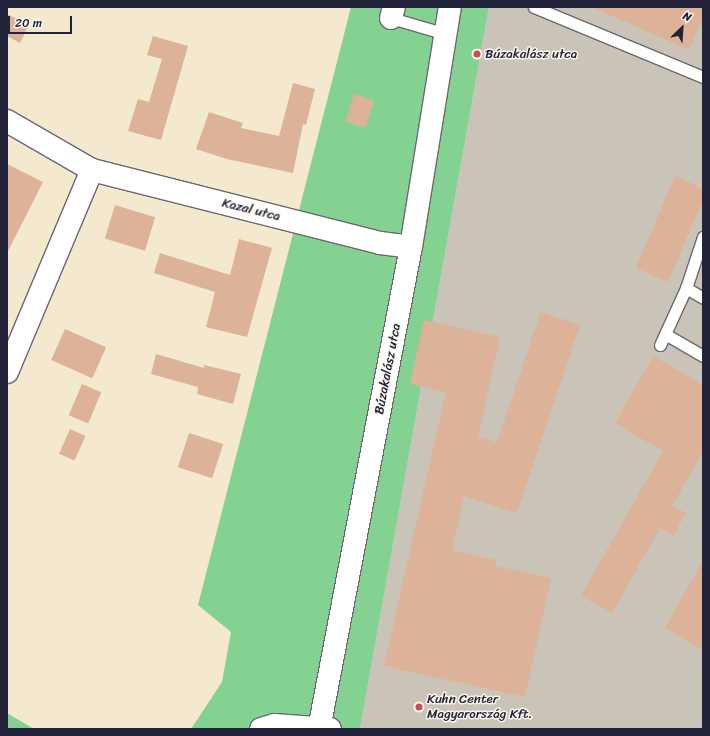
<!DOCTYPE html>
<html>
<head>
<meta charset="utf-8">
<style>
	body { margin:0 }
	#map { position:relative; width:710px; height:736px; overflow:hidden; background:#f4e8cf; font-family:Sriracha,sans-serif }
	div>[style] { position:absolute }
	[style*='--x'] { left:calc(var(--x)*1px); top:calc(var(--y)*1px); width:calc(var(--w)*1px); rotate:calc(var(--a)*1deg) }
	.industrial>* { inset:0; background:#c9c3b8 }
	.green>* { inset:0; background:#83d291 }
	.building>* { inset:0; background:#dcb298; transform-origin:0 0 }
	.roads { filter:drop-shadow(1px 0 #6c676f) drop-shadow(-1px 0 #6c676f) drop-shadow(0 1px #6c676f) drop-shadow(0 -1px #6c676f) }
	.lane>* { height:11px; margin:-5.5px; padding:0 5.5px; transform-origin:5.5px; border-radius:5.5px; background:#fff }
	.street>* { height:22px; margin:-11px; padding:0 11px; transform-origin:11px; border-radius:11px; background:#fff }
	.secondary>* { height:22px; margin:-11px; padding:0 11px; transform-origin:11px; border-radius:11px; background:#fff }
	.dots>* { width:11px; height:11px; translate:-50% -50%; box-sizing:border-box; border:2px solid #fbf7ec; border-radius:50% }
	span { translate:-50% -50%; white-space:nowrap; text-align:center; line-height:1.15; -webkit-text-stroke:3px #fbf7ec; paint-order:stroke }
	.poi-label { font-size:13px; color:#22223b }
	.left { translate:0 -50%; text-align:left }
	.street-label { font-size:13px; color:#22223b }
	.frame { position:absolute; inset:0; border:8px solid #22223b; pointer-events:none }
	.north { position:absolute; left:662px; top:8px; width:40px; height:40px; -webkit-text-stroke:3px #fbf7ec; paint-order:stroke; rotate:25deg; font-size:11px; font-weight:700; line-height:16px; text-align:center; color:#22223b }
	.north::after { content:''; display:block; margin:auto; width:14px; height:18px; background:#22223b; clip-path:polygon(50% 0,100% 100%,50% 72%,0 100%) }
	.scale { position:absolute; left:8px; top:16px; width:64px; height:18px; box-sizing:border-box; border:2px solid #22223b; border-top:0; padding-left:5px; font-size:12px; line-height:14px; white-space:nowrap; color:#22223b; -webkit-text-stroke:3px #fbf7ec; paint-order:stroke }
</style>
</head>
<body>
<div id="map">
	<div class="industrial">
		<div style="clip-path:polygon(489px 7px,703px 7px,703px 729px,360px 729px)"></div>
	</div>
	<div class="green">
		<div style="clip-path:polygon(351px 7px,489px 7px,360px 729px,191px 729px,222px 682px,231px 632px,198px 605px)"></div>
		<div style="clip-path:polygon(7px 713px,34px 729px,7px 729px)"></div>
	</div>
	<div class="building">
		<div style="clip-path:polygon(592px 7px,703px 7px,703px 18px,689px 50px)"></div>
		<div style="clip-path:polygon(7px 14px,29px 25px,20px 43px,7px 36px)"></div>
		<div style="clip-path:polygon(153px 36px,188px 46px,161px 140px,128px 131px,138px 99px,149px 102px,162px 59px,147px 55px)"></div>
		<div style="clip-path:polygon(293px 83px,315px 89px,306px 125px,303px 124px,293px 173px,227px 159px,196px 149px,209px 112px,243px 123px,241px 128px,279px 136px)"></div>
		<div style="left:354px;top:94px;width:21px;height:29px;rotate:17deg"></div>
		<div style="clip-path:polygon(7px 164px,43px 182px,7px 253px)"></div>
		<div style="clip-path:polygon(675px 176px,703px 189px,703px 200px,668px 282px,636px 268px)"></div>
		<div style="left:115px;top:205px;width:42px;height:35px;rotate:17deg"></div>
		<div style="clip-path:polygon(239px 239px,272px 248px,247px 337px,206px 327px,215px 292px,154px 273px,160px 253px,230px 275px)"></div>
		<div style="clip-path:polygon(541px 312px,580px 325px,517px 513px,464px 496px,452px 550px,496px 560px,495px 566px,551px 578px,525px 697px,384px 666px,446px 392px,410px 384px,424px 320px,500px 337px,478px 437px,497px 442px)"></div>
		<div style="left:65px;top:329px;width:45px;height:34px;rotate:24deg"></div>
		<div style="clip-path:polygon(156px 354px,204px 368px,204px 365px,241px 374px,233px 404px,197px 394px,198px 387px,151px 374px)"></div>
		<div style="clip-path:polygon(653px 356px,703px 385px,703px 452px,672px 506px,686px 513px,673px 536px,660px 528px,612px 613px,581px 596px,663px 451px,615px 423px)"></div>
		<div style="left:82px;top:384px;width:21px;height:34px;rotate:23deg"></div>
		<div style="left:70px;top:429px;width:17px;height:27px;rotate:24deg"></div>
		<div style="left:189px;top:433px;width:36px;height:36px;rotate:18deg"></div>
		<div style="clip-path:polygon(703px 560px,703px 650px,665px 628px)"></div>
	</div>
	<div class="roads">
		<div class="lane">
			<div style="--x:534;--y:7;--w:183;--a:22.5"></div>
			<div style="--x:391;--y:18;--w:57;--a:16.2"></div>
			<div style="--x:686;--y:288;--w:20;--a:30"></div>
			<div style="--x:665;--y:334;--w:44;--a:30.1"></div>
			<div style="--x:660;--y:345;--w:63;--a:-65.5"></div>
			<div style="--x:686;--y:288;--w:54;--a:-71.6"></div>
		</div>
		<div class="street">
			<div style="--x:391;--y:18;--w:11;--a:-75"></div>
			<div style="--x:7;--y:121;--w:98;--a:30"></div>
			<div style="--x:92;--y:170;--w:297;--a:14.2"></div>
			<div style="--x:380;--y:243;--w:31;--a:7"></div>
			<div style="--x:7;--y:372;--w:219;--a:-67.2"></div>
			<div style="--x:261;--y:729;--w:14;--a:-17"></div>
			<div style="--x:274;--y:725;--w:56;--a:4.1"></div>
		</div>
		<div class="secondary">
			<div style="--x:319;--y:729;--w:491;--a:-79.2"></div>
			<div style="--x:411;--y:247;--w:243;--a:-80.8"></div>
		</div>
	</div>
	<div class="dots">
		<div style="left:477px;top:54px;background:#d1495b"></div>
		<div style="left:419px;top:707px;background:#d1495b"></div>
	</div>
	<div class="poi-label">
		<span class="left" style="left:485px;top:54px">Búzakalász utca</span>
		<span class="left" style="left:427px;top:707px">Kuhn Center<br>Magyarország Kft.</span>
	</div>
	<div class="street-label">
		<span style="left:251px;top:210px;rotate:14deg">Kazal utca</span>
		<span style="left:388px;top:369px;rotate:-79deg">Búzakalász utca</span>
	</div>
	<div class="frame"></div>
	<div class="north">N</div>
	<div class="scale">20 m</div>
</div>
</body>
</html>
